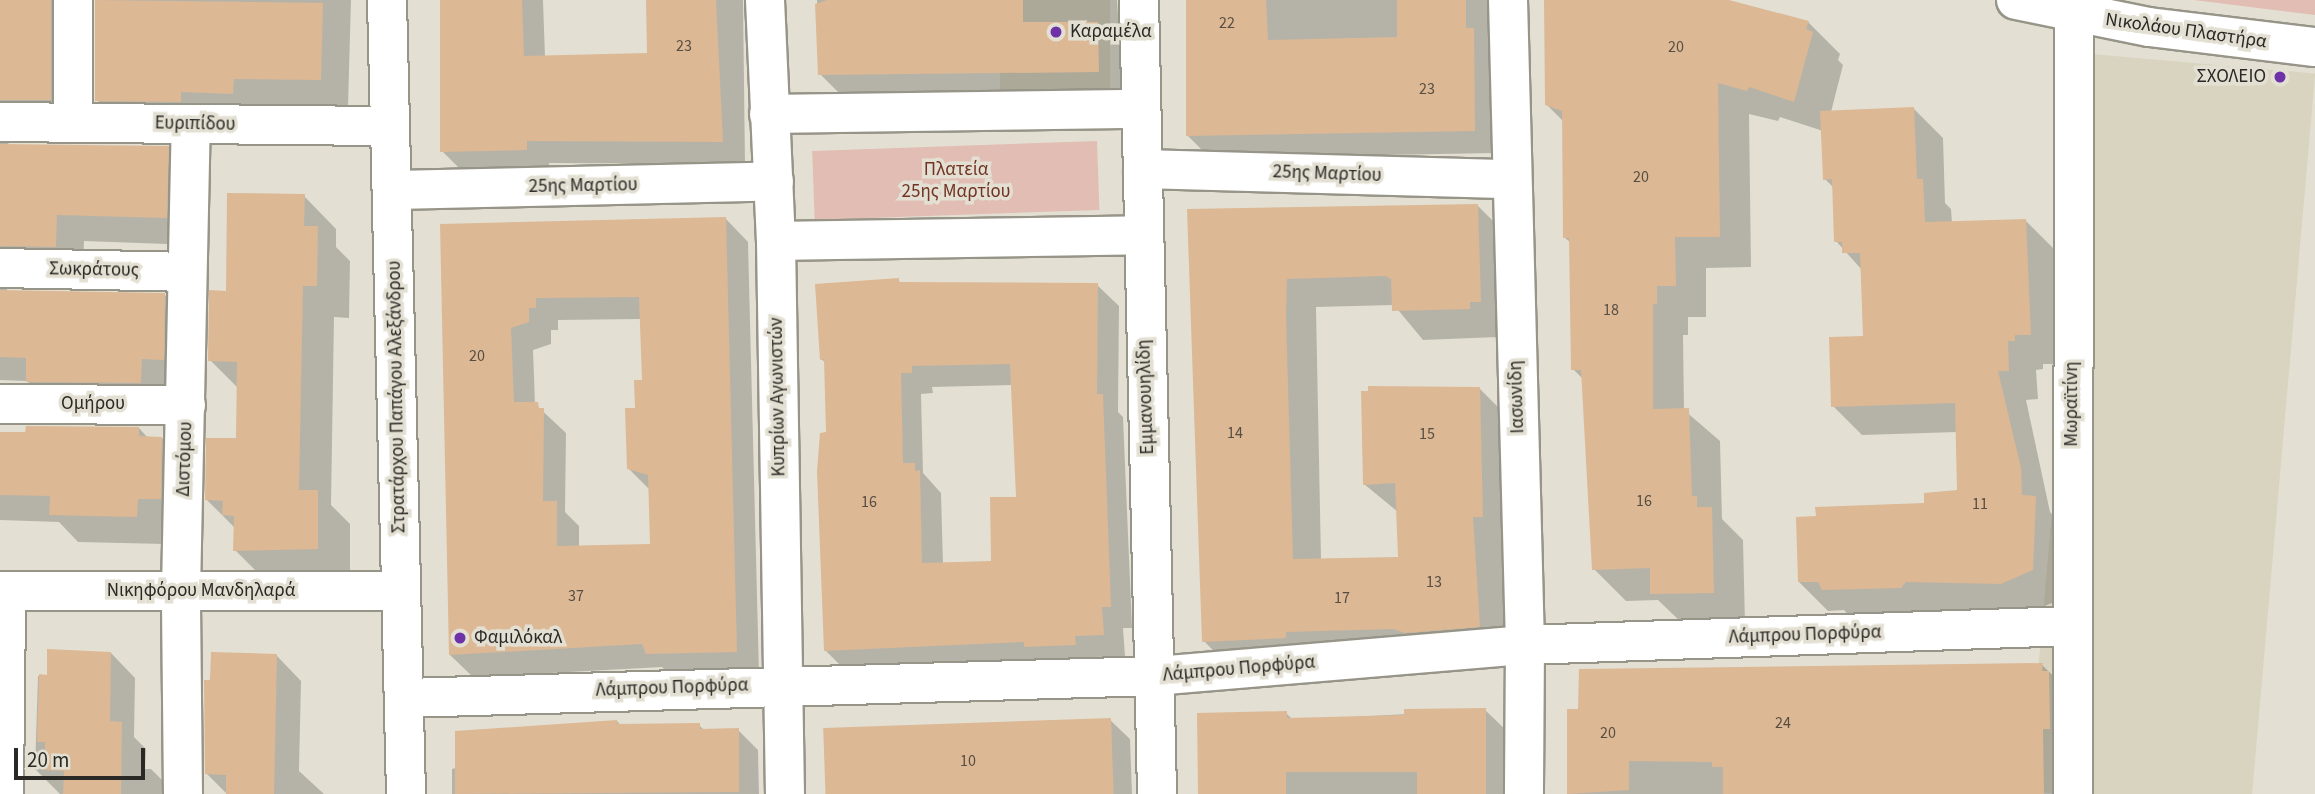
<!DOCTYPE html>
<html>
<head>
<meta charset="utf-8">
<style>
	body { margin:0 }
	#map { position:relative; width:2315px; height:794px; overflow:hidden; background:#e3e0d3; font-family:"Source Sans 3",sans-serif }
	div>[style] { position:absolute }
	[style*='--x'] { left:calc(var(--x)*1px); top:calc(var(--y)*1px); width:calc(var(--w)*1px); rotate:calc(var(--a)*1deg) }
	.built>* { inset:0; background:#d9d4c0; transform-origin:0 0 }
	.green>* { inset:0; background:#e2bdb4; transform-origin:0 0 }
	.shadow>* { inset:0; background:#0003 }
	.building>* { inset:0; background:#dcb895; transform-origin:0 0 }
	.roads { filter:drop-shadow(2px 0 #979488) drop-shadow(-2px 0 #979488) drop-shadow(0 2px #979488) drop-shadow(0 -2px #979488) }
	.street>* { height:38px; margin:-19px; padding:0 19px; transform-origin:19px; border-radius:19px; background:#fff }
	.dots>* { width:19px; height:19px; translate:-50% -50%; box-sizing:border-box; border:4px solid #e3e0d3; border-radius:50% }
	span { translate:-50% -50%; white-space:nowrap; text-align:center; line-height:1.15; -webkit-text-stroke:7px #e3e0d3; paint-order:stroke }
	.number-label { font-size:16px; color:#574d41 }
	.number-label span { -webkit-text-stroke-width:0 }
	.street-label { font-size:19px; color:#2b2925 }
	.poi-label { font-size:19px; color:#2b2925 }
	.left { translate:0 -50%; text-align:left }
	.right { translate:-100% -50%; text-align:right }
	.park-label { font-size:19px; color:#723323 }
	.scale { position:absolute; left:14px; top:748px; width:131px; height:32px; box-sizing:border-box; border:4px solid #2b2925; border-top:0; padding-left:9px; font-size:21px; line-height:24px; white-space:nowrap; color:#2b2925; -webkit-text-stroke:5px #e3e0d3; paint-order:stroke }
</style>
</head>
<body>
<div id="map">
	<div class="built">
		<div style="left:1000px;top:0;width:110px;height:91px"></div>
		<div style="left:2092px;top:54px;width:224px;height:740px;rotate:5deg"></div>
	</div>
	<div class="green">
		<div style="clip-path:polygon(2194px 0,2315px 0,2315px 15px)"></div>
		<div style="left:1097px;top:141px;width:69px;height:285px;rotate:88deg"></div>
	</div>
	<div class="shadow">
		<div style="clip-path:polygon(0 0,93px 0,92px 7px,81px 16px,78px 127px,17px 129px,7px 146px,168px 147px,195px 175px,194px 245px,84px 241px,83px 274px,7px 285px,7px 292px,165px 295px,192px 322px,191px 386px,55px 409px,27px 381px,0 380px)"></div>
		<div style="clip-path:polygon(96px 0,351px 0,348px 107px,260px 105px,260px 120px,124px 128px,97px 100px)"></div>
		<div style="clip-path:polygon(441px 0,543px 0,545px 57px,649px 54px,648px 0,743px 0,745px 164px,549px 163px,549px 172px,465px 174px,442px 151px)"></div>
		<div style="clip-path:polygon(817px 0,1117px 0,1123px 96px,845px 99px,820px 74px)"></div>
		<div style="clip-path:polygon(1189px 0,1493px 0,1496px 153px,1210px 158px,1188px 136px)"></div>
		<div style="clip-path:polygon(1546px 0,1722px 0,1808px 22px,1840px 54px,1838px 60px,1843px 65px,1831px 112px,1914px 109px,1943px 138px,1945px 203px,1951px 209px,1952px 223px,2025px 220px,2054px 249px,2059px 364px,2043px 364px,2043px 369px,2036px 370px,2038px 399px,2026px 400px,2050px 512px,2064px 526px,2061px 599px,2031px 612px,1935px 610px,1930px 616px,1852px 619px,1844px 610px,1828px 611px,1799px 582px,1926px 505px,1959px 492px,1958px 432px,1862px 435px,1833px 406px,1865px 338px,1862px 270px,1836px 241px,1834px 188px,1825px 179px,1823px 131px,1780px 117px,1778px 121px,1749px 114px,1751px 267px,1706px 268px,1706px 317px,1688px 317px,1688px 335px,1683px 335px,1684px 410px,1720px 441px,1722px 519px,1743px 540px,1745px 624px,1684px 625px,1658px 600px,1626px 601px,1594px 569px,1583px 379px,1573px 369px,1571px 243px,1564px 237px,1564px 122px,1547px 105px)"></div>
		<div style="clip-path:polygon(304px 196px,336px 229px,336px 247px,350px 261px,349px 318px,334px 317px,331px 505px,350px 524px,350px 581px,268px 583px,235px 550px,236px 529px,207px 500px,238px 440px,239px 389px,210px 360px,227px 293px)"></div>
		<div style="clip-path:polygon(1477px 205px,1506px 234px,1498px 337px,1423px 340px,1394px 305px,1316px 307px,1321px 560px,1400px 558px,1398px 512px,1364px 484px,1480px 389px,1509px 418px,1511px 545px,1501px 546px,1508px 655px,1232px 670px,1204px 641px,1189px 211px)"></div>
		<div style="clip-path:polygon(evenodd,726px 219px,748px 242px,759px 674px,671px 676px,662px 667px,473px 677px,450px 655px,441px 226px,726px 219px,642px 319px,644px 382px,628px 468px,650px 490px,652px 546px,579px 548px,579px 526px,565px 512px,566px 433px,535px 404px,533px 350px,551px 344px,551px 330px,558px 330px,558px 320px,642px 319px)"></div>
		<div style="clip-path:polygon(evenodd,898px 280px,902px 284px,1097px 285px,1119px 306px,1118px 412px,1123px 417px,1132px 628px,1123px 628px,1125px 656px,1096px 657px,1096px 665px,847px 672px,826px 651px,827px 434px,826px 363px,821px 359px,898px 280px,1013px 385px,1017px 498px,993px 563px,943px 564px,941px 493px,923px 473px,921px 394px,933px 393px,932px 387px,1013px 385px)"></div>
		<div style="clip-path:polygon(139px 428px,148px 438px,162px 438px,189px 465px,164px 544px,78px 542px,59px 522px,0 520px,0 433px)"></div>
		<div style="clip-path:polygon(111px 653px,135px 678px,134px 737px,146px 749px,145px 769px,151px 769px,176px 794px,60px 794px,35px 769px,38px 676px,48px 677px)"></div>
		<div style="clip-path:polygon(277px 656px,301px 681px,299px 771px,324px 794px,227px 794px,206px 773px,212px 682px)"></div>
		<div style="clip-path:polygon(2042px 665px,2066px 688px,2067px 794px,1567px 794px,1568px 710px)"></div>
		<div style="clip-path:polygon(1485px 710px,1507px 731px,1507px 794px,1201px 794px,1286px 713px,1293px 720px)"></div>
		<div style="clip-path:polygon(1110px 720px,1130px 739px,1132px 794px,825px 794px)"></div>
		<div style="clip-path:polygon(617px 721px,621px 726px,699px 725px,705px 731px,738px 730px,758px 750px,759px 794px,452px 794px,452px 769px)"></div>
	</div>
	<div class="building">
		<div style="left:0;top:0;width:51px;height:100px"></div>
		<div style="clip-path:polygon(95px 0,323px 3px,321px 80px,234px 79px,233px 94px,181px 92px,181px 102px,95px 101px)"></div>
		<div style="clip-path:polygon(440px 0,522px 0,524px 56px,647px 53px,646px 0,716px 0,723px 142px,527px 141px,527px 150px,440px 152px)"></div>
		<div style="clip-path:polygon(827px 0,1023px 0,1023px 22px,1098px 22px,1099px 72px,818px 75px,815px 4px)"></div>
		<div style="clip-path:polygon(1186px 0,1266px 0,1268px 40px,1397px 37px,1397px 0,1466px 0,1466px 28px,1474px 28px,1475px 131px,1186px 136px)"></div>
		<div style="clip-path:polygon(1544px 0,1729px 0,1809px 21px,1806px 29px,1813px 32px,1794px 102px,1749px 87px,1747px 91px,1718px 83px,1720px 237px,1675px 237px,1676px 286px,1657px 286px,1657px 304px,1653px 304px,1653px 409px,1689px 408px,1692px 496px,1697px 496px,1697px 507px,1712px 507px,1714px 593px,1650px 594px,1650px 568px,1592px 570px,1581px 370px,1571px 370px,1569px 238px,1563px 238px,1562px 111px,1545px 105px)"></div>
		<div style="clip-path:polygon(1914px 107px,1917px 179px,1923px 179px,1925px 222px,2026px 219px,2031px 335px,2015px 335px,2015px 341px,2008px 341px,2009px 371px,1998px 371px,2021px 468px,2022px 495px,2036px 496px,2033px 570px,2001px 584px,1906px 582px,1901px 588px,1822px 590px,1818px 582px,1798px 582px,1796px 517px,1816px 516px,1815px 507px,1924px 503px,1924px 493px,1957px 490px,1955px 403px,1831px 407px,1829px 337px,1863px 336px,1860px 253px,1842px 253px,1842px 242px,1834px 242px,1832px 179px,1823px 180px,1820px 111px)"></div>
		<div style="clip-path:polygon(0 144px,169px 146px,167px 218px,57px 215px,56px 247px,0 246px)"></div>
		<div style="clip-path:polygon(227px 193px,305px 194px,304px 226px,318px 226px,317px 286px,303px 286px,299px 490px,318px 490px,318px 549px,233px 551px,234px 516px,222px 515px,223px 501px,205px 500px,206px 438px,236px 438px,237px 362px,208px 361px,209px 290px,226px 291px)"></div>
		<div style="clip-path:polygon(1478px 204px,1481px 302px,1470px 302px,1470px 309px,1392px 311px,1391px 279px,1385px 276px,1287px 279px,1286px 314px,1293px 559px,1398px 557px,1395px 483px,1363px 485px,1361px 391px,1368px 391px,1368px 386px,1480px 387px,1483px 517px,1473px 517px,1480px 627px,1405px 633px,1393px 629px,1286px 632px,1286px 638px,1202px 642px,1187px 209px)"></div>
		<div style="clip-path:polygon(evenodd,726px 217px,737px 652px,646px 654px,642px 644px,449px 655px,440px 224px,726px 217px,639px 297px,642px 380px,634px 380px,635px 408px,625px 408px,627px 469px,648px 475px,650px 544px,557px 546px,557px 501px,543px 501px,544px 408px,539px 408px,538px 402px,514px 402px,511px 328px,529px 322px,529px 308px,536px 308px,536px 298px,639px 297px)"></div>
		<div style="clip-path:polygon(evenodd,899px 278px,899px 282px,1098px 283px,1097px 394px,1103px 394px,1111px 607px,1102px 607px,1104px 635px,1075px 636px,1076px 645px,1024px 647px,1024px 642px,824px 651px,817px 471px,820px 433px,826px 432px,824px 359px,820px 360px,815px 284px,899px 278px,1010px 364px,1016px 497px,990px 497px,991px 561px,922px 563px,920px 470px,915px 471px,915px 463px,903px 463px,901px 373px,912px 373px,912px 366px,1010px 364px)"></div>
		<div style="clip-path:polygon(0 290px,165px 293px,164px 360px,142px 359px,141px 383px,26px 382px,26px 358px,0 357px)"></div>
		<div style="clip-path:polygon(26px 426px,139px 427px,139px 436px,162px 437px,161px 499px,138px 499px,137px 517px,49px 515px,50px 496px,0 495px,0 432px,25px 432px)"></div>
		<div style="clip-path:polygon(47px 649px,111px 652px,110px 721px,122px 722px,121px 794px,63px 794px,64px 771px,45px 770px,45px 742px,37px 742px,39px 674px,47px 675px)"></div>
		<div style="clip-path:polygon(211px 652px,277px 654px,274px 794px,226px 794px,226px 775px,205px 774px,204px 680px,210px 680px)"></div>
		<div style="clip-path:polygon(2043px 663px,2042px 671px,2049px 671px,2050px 729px,2043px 729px,2044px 794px,1723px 794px,1723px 767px,1712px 767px,1712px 762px,1629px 761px,1629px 790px,1567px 794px,1567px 709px,1578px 709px,1579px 669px)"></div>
		<div style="clip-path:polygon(1486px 708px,1486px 794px,1417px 794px,1417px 772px,1286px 772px,1286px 794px,1198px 794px,1197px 713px,1287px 711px,1287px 718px,1404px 715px,1404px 709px)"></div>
		<div style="left:1111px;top:718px;width:76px;height:288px;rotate:88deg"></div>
		<div style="clip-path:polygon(617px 720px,617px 724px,700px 723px,700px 729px,739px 728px,739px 792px,455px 794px,455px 731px)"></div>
	</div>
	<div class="roads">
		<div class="street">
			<div style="--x:387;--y:0;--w:794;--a:88.63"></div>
			<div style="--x:765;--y:0;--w:241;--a:87.4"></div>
			<div style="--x:776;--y:241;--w:553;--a:89.07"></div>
			<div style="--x:1139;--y:0;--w:794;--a:88.7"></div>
			<div style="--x:1508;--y:0;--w:645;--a:88.49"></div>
			<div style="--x:1525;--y:645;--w:149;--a:90.4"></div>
			<div style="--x:2016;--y:0;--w:136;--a:11.5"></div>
			<div style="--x:2149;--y:27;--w:167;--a:6.9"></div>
			<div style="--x:769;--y:114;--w:372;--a:-0.8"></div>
			<div style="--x:0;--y:122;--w:390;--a:0.6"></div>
			<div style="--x:73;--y:122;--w:122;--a:-90"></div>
			<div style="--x:1143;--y:169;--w:367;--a:1.6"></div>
			<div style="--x:392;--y:190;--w:382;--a:-1.3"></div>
			<div style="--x:776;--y:241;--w:365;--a:-0.9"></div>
			<div style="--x:0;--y:268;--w:187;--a:1.2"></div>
			<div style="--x:0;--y:404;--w:186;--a:0.3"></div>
			<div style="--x:0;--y:591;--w:401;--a:0"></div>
			<div style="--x:406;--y:698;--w:749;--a:-1.68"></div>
			<div style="--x:1155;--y:676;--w:371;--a:-4.8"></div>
			<div style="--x:1525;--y:645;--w:546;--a:-1.99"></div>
			<div style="--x:4;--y:794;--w:203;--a:-89.4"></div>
			<div style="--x:183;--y:794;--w:203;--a:-90.6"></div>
			<div style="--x:181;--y:591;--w:466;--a:-88.8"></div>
			<div style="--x:2073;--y:794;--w:780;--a:-89.93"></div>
		</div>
	</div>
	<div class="dots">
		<div style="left:1056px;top:32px;background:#6d32a8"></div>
		<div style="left:2280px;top:77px;background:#6d32a8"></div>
		<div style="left:460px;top:638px;background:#6d32a8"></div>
	</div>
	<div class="number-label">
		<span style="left:1227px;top:23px">22</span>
		<span style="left:684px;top:46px">23</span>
		<span style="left:1676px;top:47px">20</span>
		<span style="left:1427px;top:89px">23</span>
		<span style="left:1641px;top:177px">20</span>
		<span style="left:1611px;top:310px">18</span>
		<span style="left:477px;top:356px">20</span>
		<span style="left:1235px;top:433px">14</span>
		<span style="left:1427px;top:434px">15</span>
		<span style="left:1644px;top:501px">16</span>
		<span style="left:869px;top:502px">16</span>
		<span style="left:1980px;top:504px">11</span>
		<span style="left:1434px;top:582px">13</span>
		<span style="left:576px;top:596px">37</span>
		<span style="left:1342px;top:598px">17</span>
		<span style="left:1783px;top:723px">24</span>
		<span style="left:1608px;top:733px">20</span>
		<span style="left:968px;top:761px">10</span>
	</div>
	<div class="street-label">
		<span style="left:2186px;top:31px;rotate:8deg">Νικολάου Πλαστήρα</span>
		<span style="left:195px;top:124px;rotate:1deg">Ευριπίδου</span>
		<span style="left:1327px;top:174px;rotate:2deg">25ης Μαρτίου</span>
		<span style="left:583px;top:186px;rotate:-1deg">25ης Μαρτίου</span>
		<span style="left:94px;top:270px;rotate:1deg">Σωκράτους</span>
		<span style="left:397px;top:397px;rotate:-91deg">Στρατάρχου Παπάγου Αλεξάνδρου</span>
		<span style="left:778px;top:397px;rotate:-91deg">Κυπρίων Αγωνιστών</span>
		<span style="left:1146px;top:397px;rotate:-92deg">Εμμανουηλίδη</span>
		<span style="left:1517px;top:397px;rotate:-92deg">Ιασωνίδη</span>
		<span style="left:93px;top:404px">Ομήρου</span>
		<span style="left:2072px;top:404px;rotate:-90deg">Μωραϊτίνη</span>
		<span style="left:185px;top:459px;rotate:-88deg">Διστόμου</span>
		<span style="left:201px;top:591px">Νικηφόρου Μανδηλαρά</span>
		<span style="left:1805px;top:635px;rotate:-2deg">Λάμπρου Πορφύρα</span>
		<span style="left:1239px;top:669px;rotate:-5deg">Λάμπρου Πορφύρα</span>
		<span style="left:672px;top:688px;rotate:-2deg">Λάμπρου Πορφύρα</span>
	</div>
	<div class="poi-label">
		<span class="left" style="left:1070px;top:32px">Καραμέλα</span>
		<span class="right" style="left:2266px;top:77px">ΣΧΟΛΕΙΟ</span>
		<span class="left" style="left:474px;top:638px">Φαμιλόκαλ</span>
	</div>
	<div class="park-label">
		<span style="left:956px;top:181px">Πλατεία<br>25ης Μαρτίου</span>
	</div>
	<div class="scale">20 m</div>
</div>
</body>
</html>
